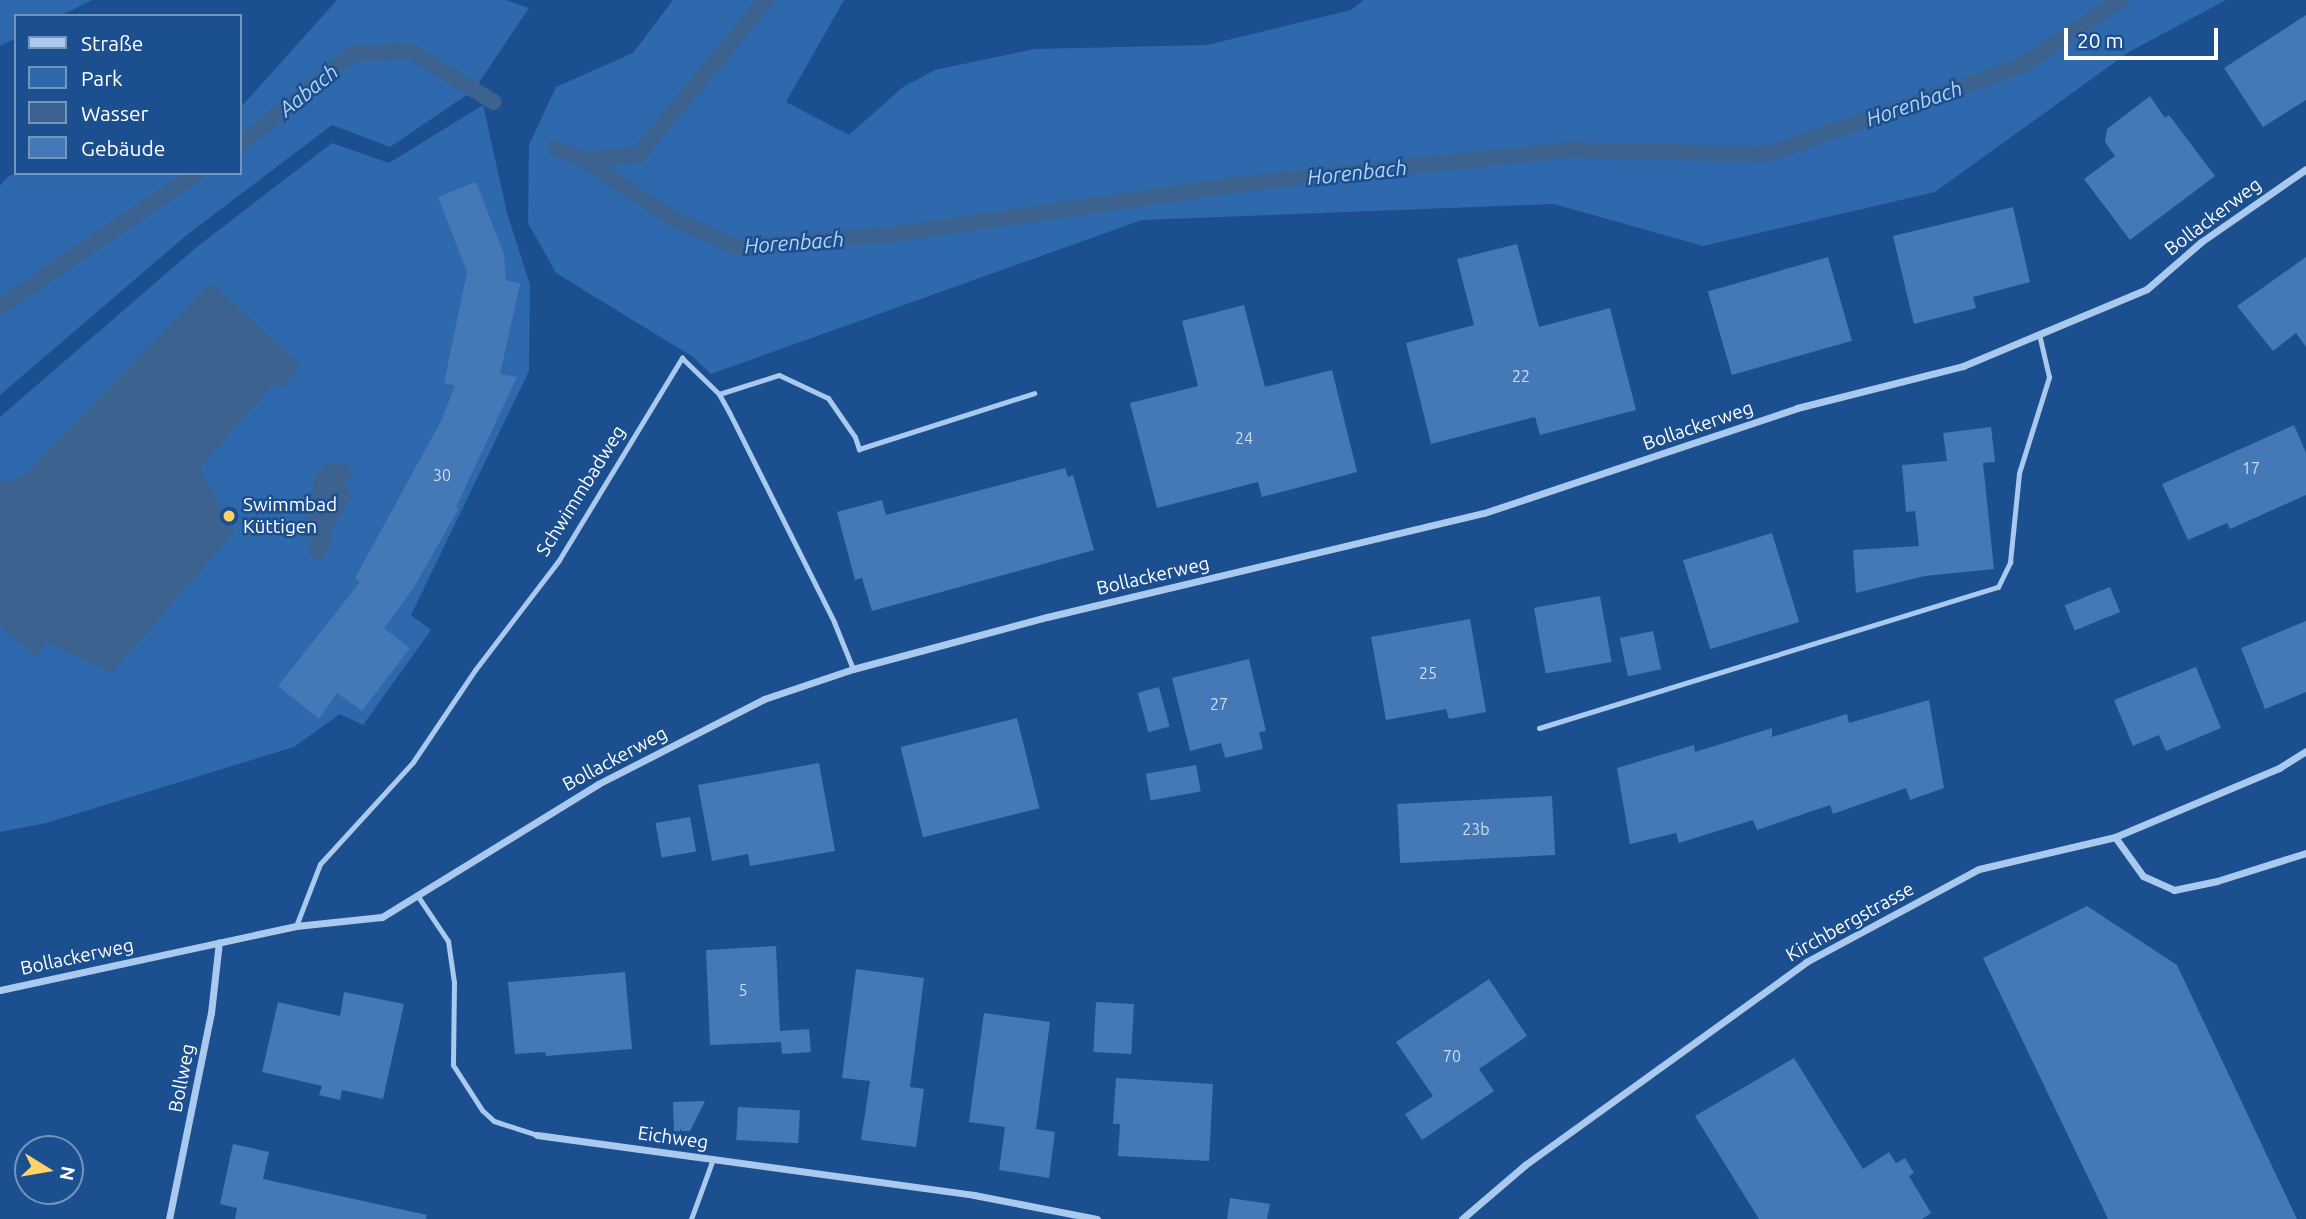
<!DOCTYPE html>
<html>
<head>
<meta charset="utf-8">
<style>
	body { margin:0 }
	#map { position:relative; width:2306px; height:1219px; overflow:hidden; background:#1b4f8f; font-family:Ubuntu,sans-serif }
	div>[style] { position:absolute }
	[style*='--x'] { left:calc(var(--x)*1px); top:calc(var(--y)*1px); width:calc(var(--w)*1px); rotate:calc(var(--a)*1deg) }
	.green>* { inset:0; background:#2e69ad }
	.water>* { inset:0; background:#3c6290 }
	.stream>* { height:16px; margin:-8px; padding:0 8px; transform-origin:8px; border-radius:8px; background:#3c6290 }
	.building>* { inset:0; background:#4478b7; transform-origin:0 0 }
	.lane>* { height:5px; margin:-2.5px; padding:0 2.5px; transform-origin:2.5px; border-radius:2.5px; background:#a9c9ee }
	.street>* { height:7px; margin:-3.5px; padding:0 3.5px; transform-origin:3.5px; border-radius:3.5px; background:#a9c9ee }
	.dots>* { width:19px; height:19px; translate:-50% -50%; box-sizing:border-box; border:4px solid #1b4f8f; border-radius:50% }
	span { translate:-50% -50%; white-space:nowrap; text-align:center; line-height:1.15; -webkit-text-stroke:5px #1b4f8f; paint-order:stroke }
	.number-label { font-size:16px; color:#d0dded }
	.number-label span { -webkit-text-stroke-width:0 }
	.street-label { font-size:19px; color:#fff }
	.poi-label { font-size:19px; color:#fff }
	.left { translate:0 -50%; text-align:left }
	.water-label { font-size:21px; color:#b5d3f5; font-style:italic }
	.legend { position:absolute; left:14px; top:14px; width:228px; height:161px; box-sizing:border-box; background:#1b4f8f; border:2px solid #7695bc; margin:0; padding:9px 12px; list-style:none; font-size:21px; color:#fff }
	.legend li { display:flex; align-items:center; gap:14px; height:35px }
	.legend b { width:35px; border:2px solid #7695bc }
	.north { position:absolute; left:14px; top:1135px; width:70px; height:70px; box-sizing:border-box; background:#1b4f8f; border:2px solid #7695bc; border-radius:50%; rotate:101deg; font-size:19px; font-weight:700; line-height:28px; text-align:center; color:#fff }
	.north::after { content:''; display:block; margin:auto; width:24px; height:32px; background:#ffd166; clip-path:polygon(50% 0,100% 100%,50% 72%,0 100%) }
	.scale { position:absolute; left:2064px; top:28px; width:154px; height:32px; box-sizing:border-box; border:4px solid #fff; border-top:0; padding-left:9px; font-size:21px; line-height:24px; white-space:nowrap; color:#fff; -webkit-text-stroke:5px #1b4f8f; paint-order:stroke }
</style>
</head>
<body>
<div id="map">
	<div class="green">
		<div style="clip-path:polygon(0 0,92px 0,60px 16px,16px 16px,16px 38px,0 46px)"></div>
		<div style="clip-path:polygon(337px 0,506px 0,529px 8px,474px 90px,390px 147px,332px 125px,188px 234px,0 395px,0 186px,6px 178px,16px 173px,240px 173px,240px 108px)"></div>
		<div style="clip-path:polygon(673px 0,844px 0,786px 102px,849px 135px,903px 87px,935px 70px,1035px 49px,1207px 45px,1351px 10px,1364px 0,2226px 0,2129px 52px,1935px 192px,1703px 246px,1554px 204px,1142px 220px,711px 374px,693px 357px,556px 273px,528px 223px,529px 145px,556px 87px,633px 53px)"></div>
		<div style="clip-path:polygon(483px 105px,507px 213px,530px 285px,529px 371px,411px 615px,431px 630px,363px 725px,340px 714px,294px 747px,46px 823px,0 832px,0 417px,198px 246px,332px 143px,389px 163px)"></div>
	</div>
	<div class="water">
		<div style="clip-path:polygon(211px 283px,300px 364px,283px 389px,274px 383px,200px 468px,234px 532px,112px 673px,47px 642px,35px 657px,0 625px,0 483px,24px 475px)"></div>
		<div style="clip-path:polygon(330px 462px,347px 465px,354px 473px,344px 486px,353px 494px,330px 535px,335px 539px,322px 561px,308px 554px,310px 541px,302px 535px,316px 473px)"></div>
	</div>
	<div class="stream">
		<div style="--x:240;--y:145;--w:144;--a:-39.1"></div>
		<div style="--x:352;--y:54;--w:58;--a:-3"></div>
		<div style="--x:410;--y:51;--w:98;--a:31.3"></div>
		<div style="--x:556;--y:148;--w:30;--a:23"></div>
		<div style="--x:584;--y:160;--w:54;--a:-5.3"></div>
		<div style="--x:638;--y:155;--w:201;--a:-50.4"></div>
		<div style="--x:584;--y:160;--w:105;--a:33.4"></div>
		<div style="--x:672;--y:218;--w:70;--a:24.4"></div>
		<div style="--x:736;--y:247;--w:152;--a:-4.5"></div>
		<div style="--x:888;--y:235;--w:349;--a:-8.2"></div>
		<div style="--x:1233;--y:185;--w:334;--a:-6"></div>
		<div style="--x:1565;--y:150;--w:203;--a:1.1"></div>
		<div style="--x:1768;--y:154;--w:268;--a:-19.2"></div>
		<div style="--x:2021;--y:66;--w:120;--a:-33.4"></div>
		<div style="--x:0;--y:307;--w:238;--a:-34.2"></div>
	</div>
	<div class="building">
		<div style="clip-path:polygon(2306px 15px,2306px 100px,2263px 127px,2224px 68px)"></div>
		<div style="clip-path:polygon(2150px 96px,2165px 118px,2169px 115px,2215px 176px,2130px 240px,2084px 179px,2115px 156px,2105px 142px,2107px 129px)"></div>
		<div style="clip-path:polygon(476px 182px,504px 254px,506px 280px,520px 284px,500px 374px,517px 377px,456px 507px,459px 508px,413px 589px,384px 628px,410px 648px,362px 711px,337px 693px,319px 719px,278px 686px,360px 582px,355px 578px,441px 421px,455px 386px,444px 383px,467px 272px,438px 197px)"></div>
		<div style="clip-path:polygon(2013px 207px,2030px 282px,1973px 297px,1976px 308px,1914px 324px,1893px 236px)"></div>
		<div style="clip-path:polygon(1517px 244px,1539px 327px,1610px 308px,1636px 410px,1540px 435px,1535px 417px,1431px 444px,1406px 343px,1474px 325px,1457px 259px)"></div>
		<div style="left:1828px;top:257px;width:87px;height:125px;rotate:74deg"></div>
		<div style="clip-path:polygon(2306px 257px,2306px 347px,2296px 333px,2273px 351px,2237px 306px)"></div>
		<div style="clip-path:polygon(1244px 305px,1265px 387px,1332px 370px,1357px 472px,1262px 497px,1258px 482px,1157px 508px,1130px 403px,1198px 386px,1182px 321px)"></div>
		<div style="clip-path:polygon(2294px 425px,2306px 453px,2306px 495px,2230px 529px,2227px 523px,2188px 540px,2162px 484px)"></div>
		<div style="clip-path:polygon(1991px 427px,1995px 462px,1983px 463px,1994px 569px,1925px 576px,1856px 593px,1853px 550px,1919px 546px,1915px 511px,1906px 512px,1902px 465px,1947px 461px,1943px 433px)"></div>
		<div style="clip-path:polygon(1065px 468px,1068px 477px,1073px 475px,1094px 550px,872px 611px,862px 578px,855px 580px,837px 512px,882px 500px,886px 515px)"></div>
		<div style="left:1772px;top:533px;width:93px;height:93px;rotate:73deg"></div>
		<div style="left:2110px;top:587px;width:27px;height:49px;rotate:68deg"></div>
		<div style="left:1600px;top:596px;width:67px;height:67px;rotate:80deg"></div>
		<div style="clip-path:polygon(1470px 619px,1486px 712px,1449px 719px,1446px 709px,1386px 720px,1371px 637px)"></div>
		<div style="clip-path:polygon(2306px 621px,2306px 692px,2265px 709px,2241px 648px)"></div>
		<div style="left:1653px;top:631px;width:39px;height:34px;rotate:78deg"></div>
		<div style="clip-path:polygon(1249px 659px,1266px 731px,1259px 732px,1263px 749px,1225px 758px,1221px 743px,1190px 751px,1172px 678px)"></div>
		<div style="clip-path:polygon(2196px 667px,2221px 728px,2166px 751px,2159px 735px,2133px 746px,2114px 700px)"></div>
		<div style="left:1159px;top:687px;width:41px;height:22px;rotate:75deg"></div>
		<div style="clip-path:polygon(1929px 700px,1944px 788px,1910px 800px,1906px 788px,1833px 814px,1830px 805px,1757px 830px,1753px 820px,1679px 843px,1676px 833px,1630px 844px,1617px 768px,1694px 745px,1695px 752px,1772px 728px,1772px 737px,1847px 714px,1849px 723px)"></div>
		<div style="left:1017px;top:718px;width:93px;height:120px;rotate:76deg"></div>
		<div style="clip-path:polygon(819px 763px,835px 851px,750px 866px,748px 854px,712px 861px,698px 785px)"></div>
		<div style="left:1196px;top:765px;width:27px;height:51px;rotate:80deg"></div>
		<div style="left:1552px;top:796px;width:59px;height:155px;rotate:87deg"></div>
		<div style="left:690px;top:817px;width:35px;height:35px;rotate:80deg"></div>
		<div style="clip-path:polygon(2087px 906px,2177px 965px,2297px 1219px,2108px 1219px,1983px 958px)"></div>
		<div style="clip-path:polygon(776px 946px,780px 1031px,809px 1029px,811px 1052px,782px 1054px,781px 1042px,710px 1045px,706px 950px)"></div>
		<div style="clip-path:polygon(856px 969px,924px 978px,910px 1087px,924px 1089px,916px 1147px,861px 1140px,870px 1081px,842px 1078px)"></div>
		<div style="clip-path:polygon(625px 972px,632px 1049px,546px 1056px,545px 1052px,515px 1054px,508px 982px)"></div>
		<div style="clip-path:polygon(1489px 979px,1527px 1036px,1479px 1069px,1494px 1091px,1422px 1140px,1405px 1114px,1433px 1096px,1396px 1042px)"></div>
		<div style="clip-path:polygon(344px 992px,404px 1004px,383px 1099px,342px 1090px,340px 1100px,319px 1095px,322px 1086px,262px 1072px,278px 1002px,340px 1016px)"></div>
		<div style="left:1096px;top:1002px;width:38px;height:50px;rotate:3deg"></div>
		<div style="clip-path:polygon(984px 1013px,1050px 1022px,1036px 1129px,1055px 1132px,1049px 1178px,999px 1170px,1005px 1127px,969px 1122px)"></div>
		<div style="clip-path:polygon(1794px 1058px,1863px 1169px,1889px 1152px,1896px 1163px,1905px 1158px,1914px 1173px,1909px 1176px,1931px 1213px,1922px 1219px,1759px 1219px,1695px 1116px)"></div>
		<div style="clip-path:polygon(1116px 1078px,1213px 1084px,1209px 1161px,1118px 1156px,1120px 1124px,1113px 1124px)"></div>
		<div style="clip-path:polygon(705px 1101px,690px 1131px,674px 1131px,673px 1102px)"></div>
		<div style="left:738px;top:1107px;width:62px;height:33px;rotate:3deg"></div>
		<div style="clip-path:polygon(233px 1144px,269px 1152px,263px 1179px,427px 1215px,426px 1219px,235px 1219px,237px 1208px,220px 1204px)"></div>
		<div style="clip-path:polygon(1230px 1198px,1270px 1204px,1267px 1219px,1227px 1219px)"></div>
	</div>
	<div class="lane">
		<div style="--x:719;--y:394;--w:63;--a:-17.6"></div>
		<div style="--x:779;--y:375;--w:54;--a:25.1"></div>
		<div style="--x:828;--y:398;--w:47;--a:55.3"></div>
		<div style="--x:855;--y:437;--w:13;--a:72"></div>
		<div style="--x:859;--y:449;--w:184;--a:-17.7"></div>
		<div style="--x:1539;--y:728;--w:480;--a:-17.1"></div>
		<div style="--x:1998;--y:587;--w:28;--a:-64"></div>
		<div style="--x:2010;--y:562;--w:89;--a:-84.2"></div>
		<div style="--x:2019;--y:473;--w:101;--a:-72.6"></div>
		<div style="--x:2049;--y:377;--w:44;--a:-103.1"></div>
		<div style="--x:417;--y:895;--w:55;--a:56"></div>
		<div style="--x:448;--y:941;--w:41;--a:81.7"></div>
		<div style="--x:454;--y:982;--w:83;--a:90.7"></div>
		<div style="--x:453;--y:1065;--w:54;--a:57.2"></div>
		<div style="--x:482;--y:1110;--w:16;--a:43"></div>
		<div style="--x:494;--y:1121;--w:45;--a:18"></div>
		<div style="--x:296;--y:926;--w:66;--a:-68.8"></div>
		<div style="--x:320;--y:864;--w:138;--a:-47.6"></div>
		<div style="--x:413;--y:762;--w:111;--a:-56"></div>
		<div style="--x:475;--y:670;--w:138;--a:-52.6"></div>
		<div style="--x:559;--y:560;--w:237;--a:-58.7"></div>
		<div style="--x:682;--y:358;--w:52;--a:44.2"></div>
		<div style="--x:719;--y:394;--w:21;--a:61"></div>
		<div style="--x:729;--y:412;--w:235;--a:63.4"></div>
		<div style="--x:834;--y:622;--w:51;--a:68"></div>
		<div style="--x:691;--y:1219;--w:64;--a:-69.9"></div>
	</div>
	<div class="street">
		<div style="--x:2115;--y:837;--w:48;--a:54.3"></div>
		<div style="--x:2143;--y:876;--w:34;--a:24"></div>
		<div style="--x:2174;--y:890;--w:44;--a:-11.8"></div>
		<div style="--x:2217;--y:881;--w:93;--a:-17.5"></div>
		<div style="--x:0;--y:990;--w:303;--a:-12.2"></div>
		<div style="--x:296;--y:926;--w:86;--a:-6"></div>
		<div style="--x:382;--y:917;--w:254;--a:-31.6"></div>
		<div style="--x:598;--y:784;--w:186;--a:-27.1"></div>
		<div style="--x:764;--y:699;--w:94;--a:-18.6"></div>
		<div style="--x:853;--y:669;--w:201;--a:-15"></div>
		<div style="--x:1047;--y:617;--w:449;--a:-13.4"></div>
		<div style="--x:1484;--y:513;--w:330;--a:-18.5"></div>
		<div style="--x:1797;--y:408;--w:171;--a:-14.2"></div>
		<div style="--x:1963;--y:366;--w:199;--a:-22.7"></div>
		<div style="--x:2147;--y:289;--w:72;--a:-41"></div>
		<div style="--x:2201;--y:242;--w:128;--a:-34.8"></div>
		<div style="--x:537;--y:1135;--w:441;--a:7.8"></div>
		<div style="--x:974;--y:1195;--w:125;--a:11"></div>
		<div style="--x:169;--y:1219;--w:210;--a:-78.5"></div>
		<div style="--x:211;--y:1013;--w:71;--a:-83.6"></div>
		<div style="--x:1462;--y:1219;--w:83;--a:-40.6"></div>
		<div style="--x:1525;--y:1165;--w:347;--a:-35.8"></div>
		<div style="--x:1806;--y:962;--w:196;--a:-28.3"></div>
		<div style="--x:1979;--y:869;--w:140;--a:-13.2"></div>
		<div style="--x:2115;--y:837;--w:178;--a:-22.8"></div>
		<div style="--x:2279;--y:768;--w:32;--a:-32"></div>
	</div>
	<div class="dots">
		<div style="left:229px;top:516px;background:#ffd166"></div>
	</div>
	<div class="number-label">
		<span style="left:1521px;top:376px">22</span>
		<span style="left:1244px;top:438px">24</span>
		<span style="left:2251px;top:468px">17</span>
		<span style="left:442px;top:475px">30</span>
		<span style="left:1428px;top:673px">25</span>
		<span style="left:1219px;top:704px">27</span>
		<span style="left:1476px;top:829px">23b</span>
		<span style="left:743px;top:990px">5</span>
		<span style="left:1452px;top:1056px">70</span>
	</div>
	<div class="street-label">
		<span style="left:2213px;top:217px;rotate:-37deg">Bollackerweg</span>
		<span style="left:1698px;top:426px;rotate:-19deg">Bollackerweg</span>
		<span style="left:581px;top:491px;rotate:-58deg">Schwimmbadweg</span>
		<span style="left:1153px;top:576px;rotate:-13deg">Bollackerweg</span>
		<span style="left:615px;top:759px;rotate:-28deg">Bollackerweg</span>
		<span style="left:1850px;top:922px;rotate:-29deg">Kirchbergstrasse</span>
		<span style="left:77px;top:957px;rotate:-12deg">Bollackerweg</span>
		<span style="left:182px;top:1078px;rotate:-79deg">Bollweg</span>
		<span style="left:673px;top:1138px;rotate:8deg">Eichweg</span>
	</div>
	<div class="poi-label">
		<span class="left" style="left:243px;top:516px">Swimmbad<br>Küttigen</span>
	</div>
	<div class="water-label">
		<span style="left:308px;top:90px;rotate:-39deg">Aabach</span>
		<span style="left:1914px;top:103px;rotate:-19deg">Horenbach</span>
		<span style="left:1357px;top:172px;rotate:-6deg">Horenbach</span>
		<span style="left:794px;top:242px;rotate:-4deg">Horenbach</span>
	</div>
	<ul class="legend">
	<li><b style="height:9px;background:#a9c9ee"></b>Straße</li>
	<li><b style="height:19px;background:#2e69ad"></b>Park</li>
	<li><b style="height:19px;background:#3c6290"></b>Wasser</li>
	<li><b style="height:19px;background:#4478b7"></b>Gebäude</li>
	</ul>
	<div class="north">N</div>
	<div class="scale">20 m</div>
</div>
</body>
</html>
